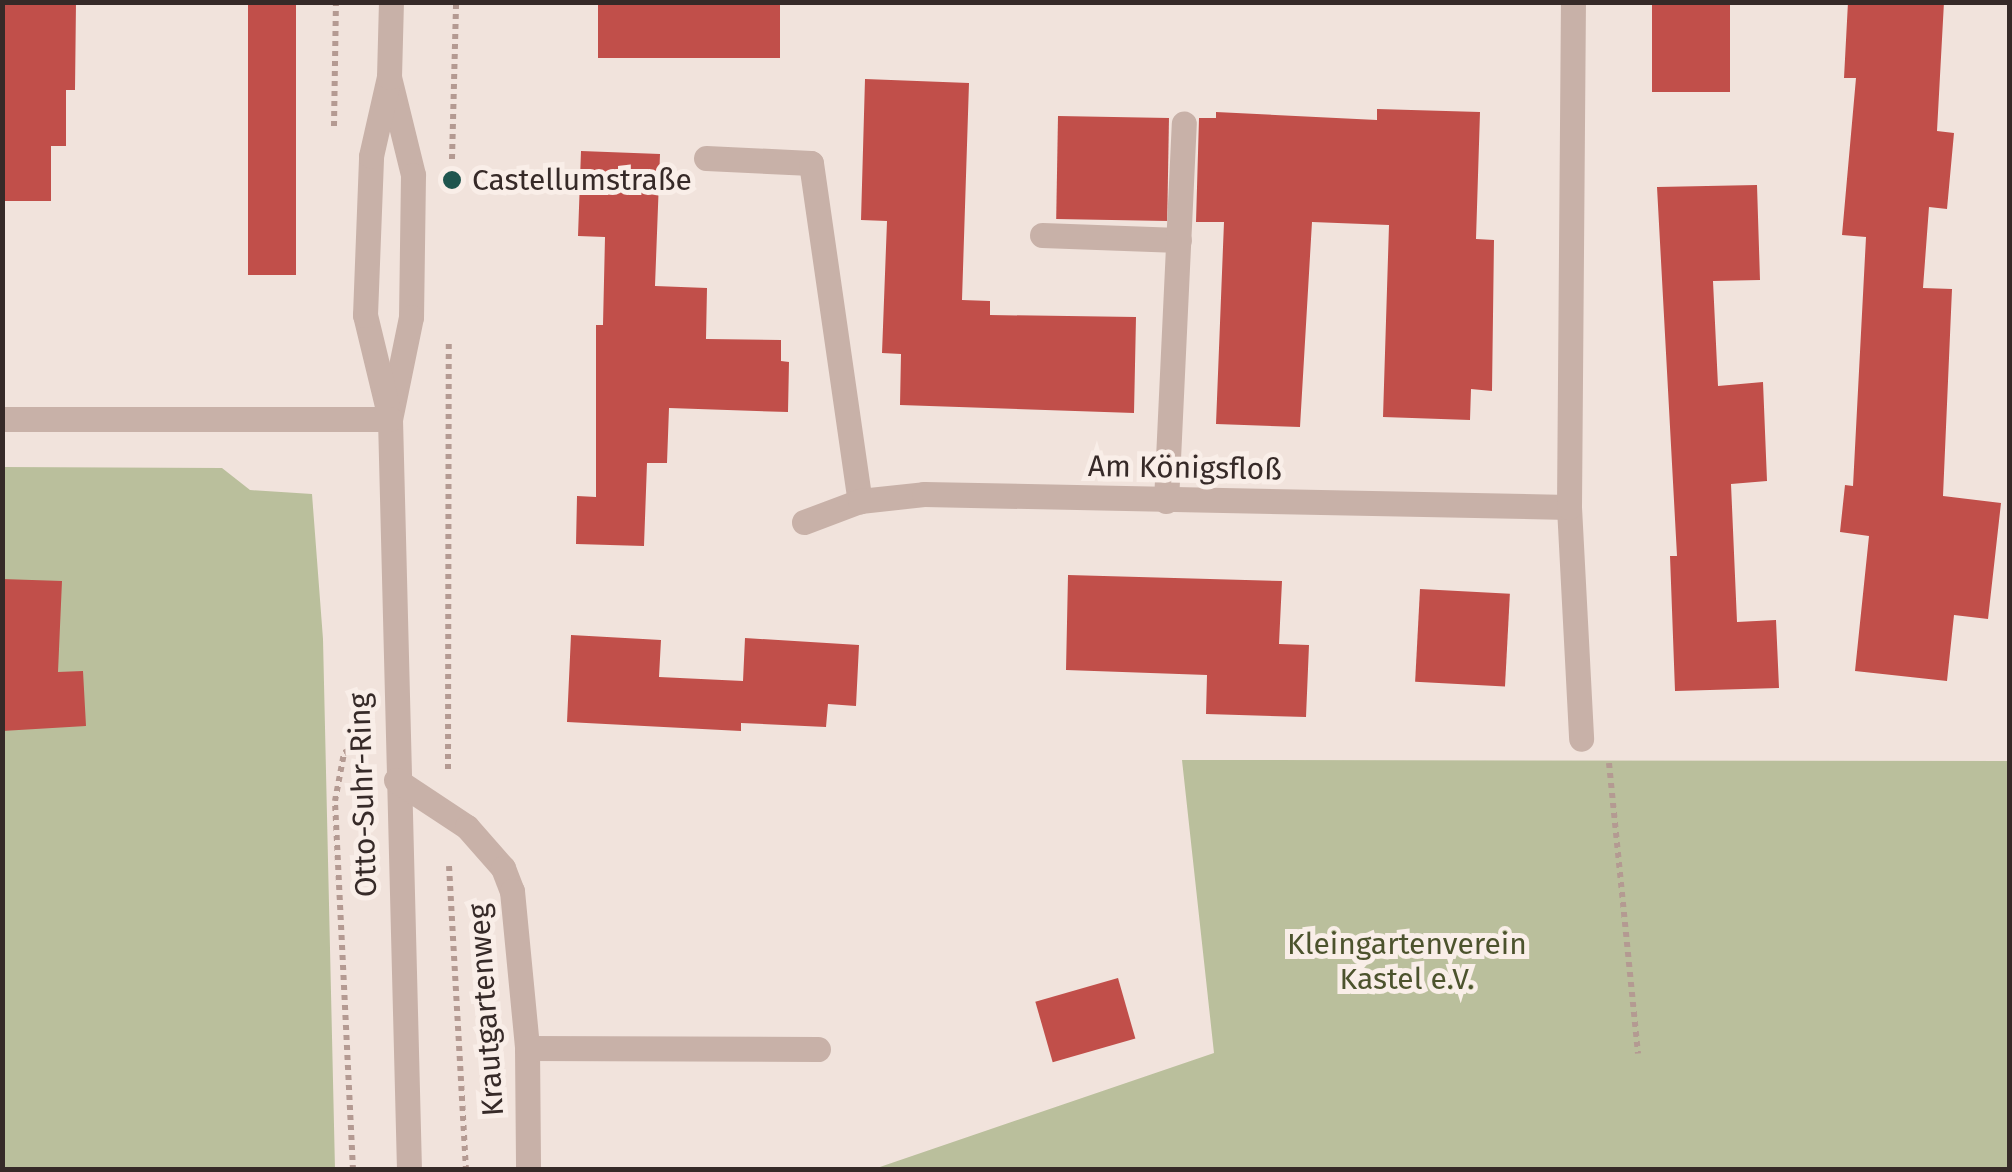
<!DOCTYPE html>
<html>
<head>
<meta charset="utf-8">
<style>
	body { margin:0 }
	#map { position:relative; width:2012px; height:1172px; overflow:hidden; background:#f1e3dc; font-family:"Fira Sans",sans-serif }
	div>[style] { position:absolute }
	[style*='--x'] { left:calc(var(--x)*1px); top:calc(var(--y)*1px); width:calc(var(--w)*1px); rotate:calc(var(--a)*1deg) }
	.green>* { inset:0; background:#babf9c }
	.building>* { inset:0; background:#c14f4a; transform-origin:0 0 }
	.path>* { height:6px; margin-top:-3px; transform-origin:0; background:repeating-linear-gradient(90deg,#b49a92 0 5px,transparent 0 10px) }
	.minor>* { height:25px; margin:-12.5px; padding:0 12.5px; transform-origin:12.5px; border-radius:12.5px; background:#c8b1a8 }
	.dots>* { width:28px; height:28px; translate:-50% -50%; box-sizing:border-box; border:5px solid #f9eee8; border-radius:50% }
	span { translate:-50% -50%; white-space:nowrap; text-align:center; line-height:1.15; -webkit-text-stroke:10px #f9eee8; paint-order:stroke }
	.poi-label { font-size:30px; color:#362a28 }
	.left { translate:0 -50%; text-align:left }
	.street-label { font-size:30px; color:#362a28 }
	.park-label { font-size:30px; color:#4c532d }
	.frame { position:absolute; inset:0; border:5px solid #362a28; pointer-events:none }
</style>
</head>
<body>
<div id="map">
	<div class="green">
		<div style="clip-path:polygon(3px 467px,222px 468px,250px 490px,312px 494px,323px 639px,335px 1169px,3px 1170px)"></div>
		<div style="clip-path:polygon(1182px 760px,2009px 761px,2009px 1169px,874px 1169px,1214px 1053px)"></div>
	</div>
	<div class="building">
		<div style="clip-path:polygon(2px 2px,76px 2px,75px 90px,66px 90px,66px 146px,51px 146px,51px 201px,2px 201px)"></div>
		<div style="left:248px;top:2px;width:48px;height:273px"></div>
		<div style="left:598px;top:2px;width:182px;height:56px"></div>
		<div style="left:1652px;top:2px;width:78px;height:90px"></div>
		<div style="clip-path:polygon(1848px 2px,1944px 2px,1937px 131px,1954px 133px,1947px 209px,1929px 207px,1923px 288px,1952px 289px,1943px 496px,2001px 503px,1988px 619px,1954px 615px,1947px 681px,1855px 671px,1869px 536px,1840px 532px,1845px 485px,1853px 486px,1866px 237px,1842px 235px,1856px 78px,1844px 78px)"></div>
		<div style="clip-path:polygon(865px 79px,969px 83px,962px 300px,990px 301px,990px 315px,1136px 317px,1134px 413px,900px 405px,901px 354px,882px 353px,887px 221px,861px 220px)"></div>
		<div style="clip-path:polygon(1377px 109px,1480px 112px,1476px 239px,1494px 240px,1492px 391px,1471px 389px,1470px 420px,1383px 417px,1389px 225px,1312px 222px,1300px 427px,1216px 424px,1224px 222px,1196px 222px,1199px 118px,1216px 118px,1216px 112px,1377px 120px)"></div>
		<div style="left:1058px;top:116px;width:111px;height:103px;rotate:1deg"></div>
		<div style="clip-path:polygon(581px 151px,660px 154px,655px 286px,707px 288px,706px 339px,781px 340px,781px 361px,789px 362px,788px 412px,669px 408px,667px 463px,647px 463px,644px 546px,576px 544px,577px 496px,596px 497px,596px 325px,603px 325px,605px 237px,578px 236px)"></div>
		<div style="clip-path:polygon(1757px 185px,1760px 280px,1713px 281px,1718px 386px,1763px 382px,1767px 481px,1731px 484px,1737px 622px,1776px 620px,1779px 688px,1675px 691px,1670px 556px,1677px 556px,1657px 187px)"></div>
		<div style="clip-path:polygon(1068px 575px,1282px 581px,1279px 644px,1309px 645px,1306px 717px,1206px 714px,1207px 675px,1066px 670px)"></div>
		<div style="clip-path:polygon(2px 579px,62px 581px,58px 672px,83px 671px,86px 726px,2px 731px)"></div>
		<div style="left:1420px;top:589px;width:90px;height:93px;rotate:3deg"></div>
		<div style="clip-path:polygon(571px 635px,661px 640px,659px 677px,743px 681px,745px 638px,859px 645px,856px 706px,828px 704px,826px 727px,741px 723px,741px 731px,567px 722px)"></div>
		<div style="left:1118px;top:978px;width:63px;height:86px;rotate:74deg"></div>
	</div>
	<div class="path">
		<div style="--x:334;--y:126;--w:124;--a:-89.1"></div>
		<div style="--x:452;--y:159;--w:157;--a:-88.5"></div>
		<div style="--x:1609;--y:763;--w:292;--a:84.3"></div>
		<div style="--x:448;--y:769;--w:428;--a:-89.9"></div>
		<div style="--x:449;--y:866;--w:304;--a:86.8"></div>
		<div style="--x:353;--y:1170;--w:369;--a:-92.8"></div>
		<div style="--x:335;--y:801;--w:49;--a:-79.4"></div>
		<div style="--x:344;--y:753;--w:17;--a:-28"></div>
	</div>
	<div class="minor">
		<div style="--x:389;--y:77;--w:101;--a:76.2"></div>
		<div style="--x:413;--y:175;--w:142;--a:90.8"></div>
		<div style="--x:411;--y:317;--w:104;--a:101.6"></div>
		<div style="--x:390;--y:419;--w:751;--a:88.55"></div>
		<div style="--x:706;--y:158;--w:105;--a:2.7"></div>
		<div style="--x:811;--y:163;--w:342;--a:81.8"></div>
		<div style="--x:1042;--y:235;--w:137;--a:2.1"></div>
		<div style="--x:389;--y:414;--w:102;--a:-103.6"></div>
		<div style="--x:365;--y:315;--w:159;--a:-87.8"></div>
		<div style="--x:371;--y:156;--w:81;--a:-77.2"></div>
		<div style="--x:389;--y:77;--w:75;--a:-88.5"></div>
		<div style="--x:2;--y:419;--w:388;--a:0"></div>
		<div style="--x:1166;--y:501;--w:378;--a:-87.3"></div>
		<div style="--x:1569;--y:507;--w:232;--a:87"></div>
		<div style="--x:804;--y:522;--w:60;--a:-20.6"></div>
		<div style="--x:860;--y:501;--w:64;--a:-6.2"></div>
		<div style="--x:924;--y:494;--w:645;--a:1.15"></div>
		<div style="--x:1569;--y:507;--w:505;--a:-89.55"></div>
		<div style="--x:396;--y:780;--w:85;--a:33.5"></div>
		<div style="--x:467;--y:827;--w:55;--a:48.7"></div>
		<div style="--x:503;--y:868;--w:25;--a:69"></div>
		<div style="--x:512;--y:891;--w:158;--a:84.5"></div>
		<div style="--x:527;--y:1048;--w:122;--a:89.5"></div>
		<div style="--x:527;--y:1048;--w:291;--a:0.2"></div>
	</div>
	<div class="dots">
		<div style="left:452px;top:180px;background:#1f554e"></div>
	</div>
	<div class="poi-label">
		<span class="left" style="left:472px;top:180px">Castellumstraße</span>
	</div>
	<div class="street-label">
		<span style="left:1185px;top:468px;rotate:1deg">Am Königsfloß</span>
		<span style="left:363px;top:795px;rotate:-92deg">Otto-Suhr-Ring</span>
		<span style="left:486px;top:1010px;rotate:-94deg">Krautgartenweg</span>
	</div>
	<div class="park-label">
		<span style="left:1407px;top:961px">Kleingartenverein<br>Kastel e.V.</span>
	</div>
	<div class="frame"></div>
</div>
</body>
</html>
